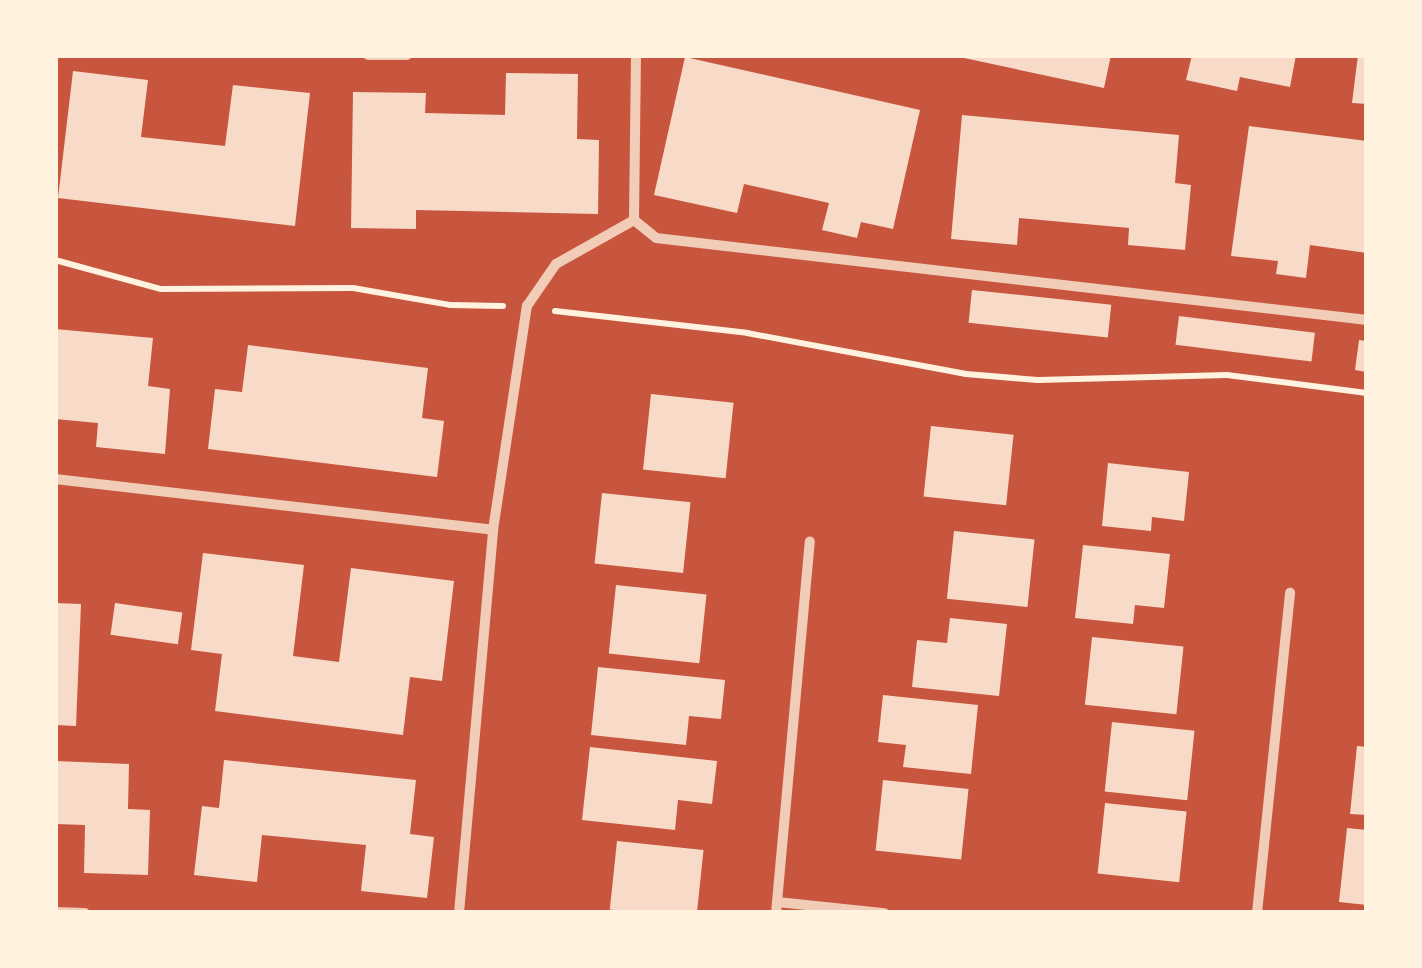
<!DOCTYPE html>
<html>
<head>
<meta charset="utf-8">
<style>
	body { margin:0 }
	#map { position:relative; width:1422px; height:968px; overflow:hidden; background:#c8553d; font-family:"Fira Sans Condensed",sans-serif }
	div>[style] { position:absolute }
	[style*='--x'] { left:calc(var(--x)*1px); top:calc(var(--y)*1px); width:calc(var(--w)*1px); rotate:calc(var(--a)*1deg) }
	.building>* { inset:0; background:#f7dbc8; transform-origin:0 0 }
	.path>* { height:6px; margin:-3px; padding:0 3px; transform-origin:3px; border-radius:3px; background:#fff3e0 }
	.minor>* { height:10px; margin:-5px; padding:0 5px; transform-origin:5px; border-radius:5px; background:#f1ccb7 }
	span { translate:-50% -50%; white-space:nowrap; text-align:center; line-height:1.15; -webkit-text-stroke:10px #fff3e0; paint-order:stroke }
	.frame { position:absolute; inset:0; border:58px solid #fff3e0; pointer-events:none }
</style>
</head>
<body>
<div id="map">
	<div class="building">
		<div style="clip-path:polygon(950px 55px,1111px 55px,1104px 88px)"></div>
		<div style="clip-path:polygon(1192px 55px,1296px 55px,1290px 87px,1240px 77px,1237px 91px,1186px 80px)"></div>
		<div style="clip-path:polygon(1358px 55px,1367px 55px,1367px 104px,1352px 103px)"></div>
		<div style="clip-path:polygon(685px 57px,920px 110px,893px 229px,861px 222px,857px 238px,822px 230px,829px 203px,744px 184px,737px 213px,654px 195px)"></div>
		<div style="clip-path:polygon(73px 71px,148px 80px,141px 137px,225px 146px,233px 85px,310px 93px,295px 226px,58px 198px)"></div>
		<div style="clip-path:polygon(506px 73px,578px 74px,577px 139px,599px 140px,598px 214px,416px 210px,416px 229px,351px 228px,353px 92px,426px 93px,425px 113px,505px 115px)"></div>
		<div style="clip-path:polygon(962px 115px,1179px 135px,1175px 183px,1191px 185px,1185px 250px,1128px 245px,1129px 228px,1019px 218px,1017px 245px,951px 239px)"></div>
		<div style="clip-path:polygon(1249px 126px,1367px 141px,1367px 253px,1310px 245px,1306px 278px,1276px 274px,1278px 261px,1231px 256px)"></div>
		<div style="left:972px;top:290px;width:140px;height:33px;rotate:6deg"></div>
		<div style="left:1179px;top:316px;width:137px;height:29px;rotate:7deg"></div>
		<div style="clip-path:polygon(55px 329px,153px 338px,148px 386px,170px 389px,165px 454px,96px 447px,98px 423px,55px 419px)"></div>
		<div style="clip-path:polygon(1359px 340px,1367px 341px,1367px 372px,1355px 370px)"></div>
		<div style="clip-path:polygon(248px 345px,428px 368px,422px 418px,444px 421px,437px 477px,208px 449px,215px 389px,242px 392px)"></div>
		<div style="left:651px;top:394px;width:83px;height:76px;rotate:6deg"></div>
		<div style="left:931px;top:426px;width:83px;height:71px;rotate:6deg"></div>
		<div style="clip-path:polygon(1108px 463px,1189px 472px,1184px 521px,1152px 517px,1151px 531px,1102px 526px)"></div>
		<div style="left:602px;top:493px;width:89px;height:71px;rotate:6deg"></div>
		<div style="left:954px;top:531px;width:81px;height:68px;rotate:6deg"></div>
		<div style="clip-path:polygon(1083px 545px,1170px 554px,1164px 608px,1135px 605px,1133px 624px,1075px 618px)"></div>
		<div style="clip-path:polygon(203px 553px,304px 565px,293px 656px,339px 662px,351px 568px,454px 581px,442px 681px,410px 677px,403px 735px,215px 711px,222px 654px,191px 650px)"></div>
		<div style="left:616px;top:585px;width:91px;height:69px;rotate:6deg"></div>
		<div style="clip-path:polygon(55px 603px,81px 604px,76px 726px,55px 725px)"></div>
		<div style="left:115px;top:603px;width:68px;height:32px;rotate:8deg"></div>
		<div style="clip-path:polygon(950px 618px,1007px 624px,999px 696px,912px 687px,917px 640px,947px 643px)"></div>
		<div style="left:1092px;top:637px;width:92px;height:68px;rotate:6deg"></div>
		<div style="clip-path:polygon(598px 667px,725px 680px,721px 719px,689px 716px,686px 745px,591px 735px)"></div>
		<div style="clip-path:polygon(883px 695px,978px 705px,971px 774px,903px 767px,906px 745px,878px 742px)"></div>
		<div style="left:1112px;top:722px;width:83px;height:70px;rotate:6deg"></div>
		<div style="clip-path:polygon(1357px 746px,1367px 747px,1367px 815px,1350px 814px)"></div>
		<div style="clip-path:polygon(590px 747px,717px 761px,712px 804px,678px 800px,675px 830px,582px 820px)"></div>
		<div style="clip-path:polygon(224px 760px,416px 780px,410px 834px,434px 837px,427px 898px,361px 891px,366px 845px,262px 835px,257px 882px,194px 875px,202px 806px,219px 808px)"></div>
		<div style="clip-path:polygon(55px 761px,129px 764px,128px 809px,150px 810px,148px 875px,84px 873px,85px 825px,55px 824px)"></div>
		<div style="left:883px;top:780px;width:86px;height:71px;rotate:6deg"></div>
		<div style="left:1105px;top:803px;width:82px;height:71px;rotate:6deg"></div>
		<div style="clip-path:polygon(1347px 828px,1367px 830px,1367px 905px,1339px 902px)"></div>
		<div style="left:617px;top:841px;width:87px;height:69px;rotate:6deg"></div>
	</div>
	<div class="path">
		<div style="--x:55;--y:260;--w:110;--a:15.3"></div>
		<div style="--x:161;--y:289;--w:192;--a:-0.3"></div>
		<div style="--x:353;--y:288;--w:98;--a:9.9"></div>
		<div style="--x:450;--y:305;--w:53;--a:1.1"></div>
		<div style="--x:555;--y:311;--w:193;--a:6.5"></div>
		<div style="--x:747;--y:333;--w:223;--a:10.6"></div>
		<div style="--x:966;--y:374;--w:72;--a:4.8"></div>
		<div style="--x:1038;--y:380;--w:189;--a:-1.5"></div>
		<div style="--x:1227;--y:375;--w:141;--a:7.3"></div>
	</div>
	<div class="minor">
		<div style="--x:368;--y:55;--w:39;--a:0"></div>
		<div style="--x:636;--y:55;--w:165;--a:90.7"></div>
		<div style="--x:634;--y:220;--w:28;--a:39"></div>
		<div style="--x:656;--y:238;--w:716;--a:6.58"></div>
		<div style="--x:55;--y:479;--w:441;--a:6.6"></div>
		<div style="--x:777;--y:902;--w:108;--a:5.9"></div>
		<div style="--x:55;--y:912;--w:30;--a:2"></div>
		<div style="--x:459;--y:913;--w:385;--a:-84.9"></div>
		<div style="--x:493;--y:530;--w:227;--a:-81.4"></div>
		<div style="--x:527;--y:306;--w:51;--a:-55.4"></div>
		<div style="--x:556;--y:264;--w:90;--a:-29.4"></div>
		<div style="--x:776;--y:913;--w:373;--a:-84.8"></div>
		<div style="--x:1257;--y:913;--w:322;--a:-84.1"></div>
	</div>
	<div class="frame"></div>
</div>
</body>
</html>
